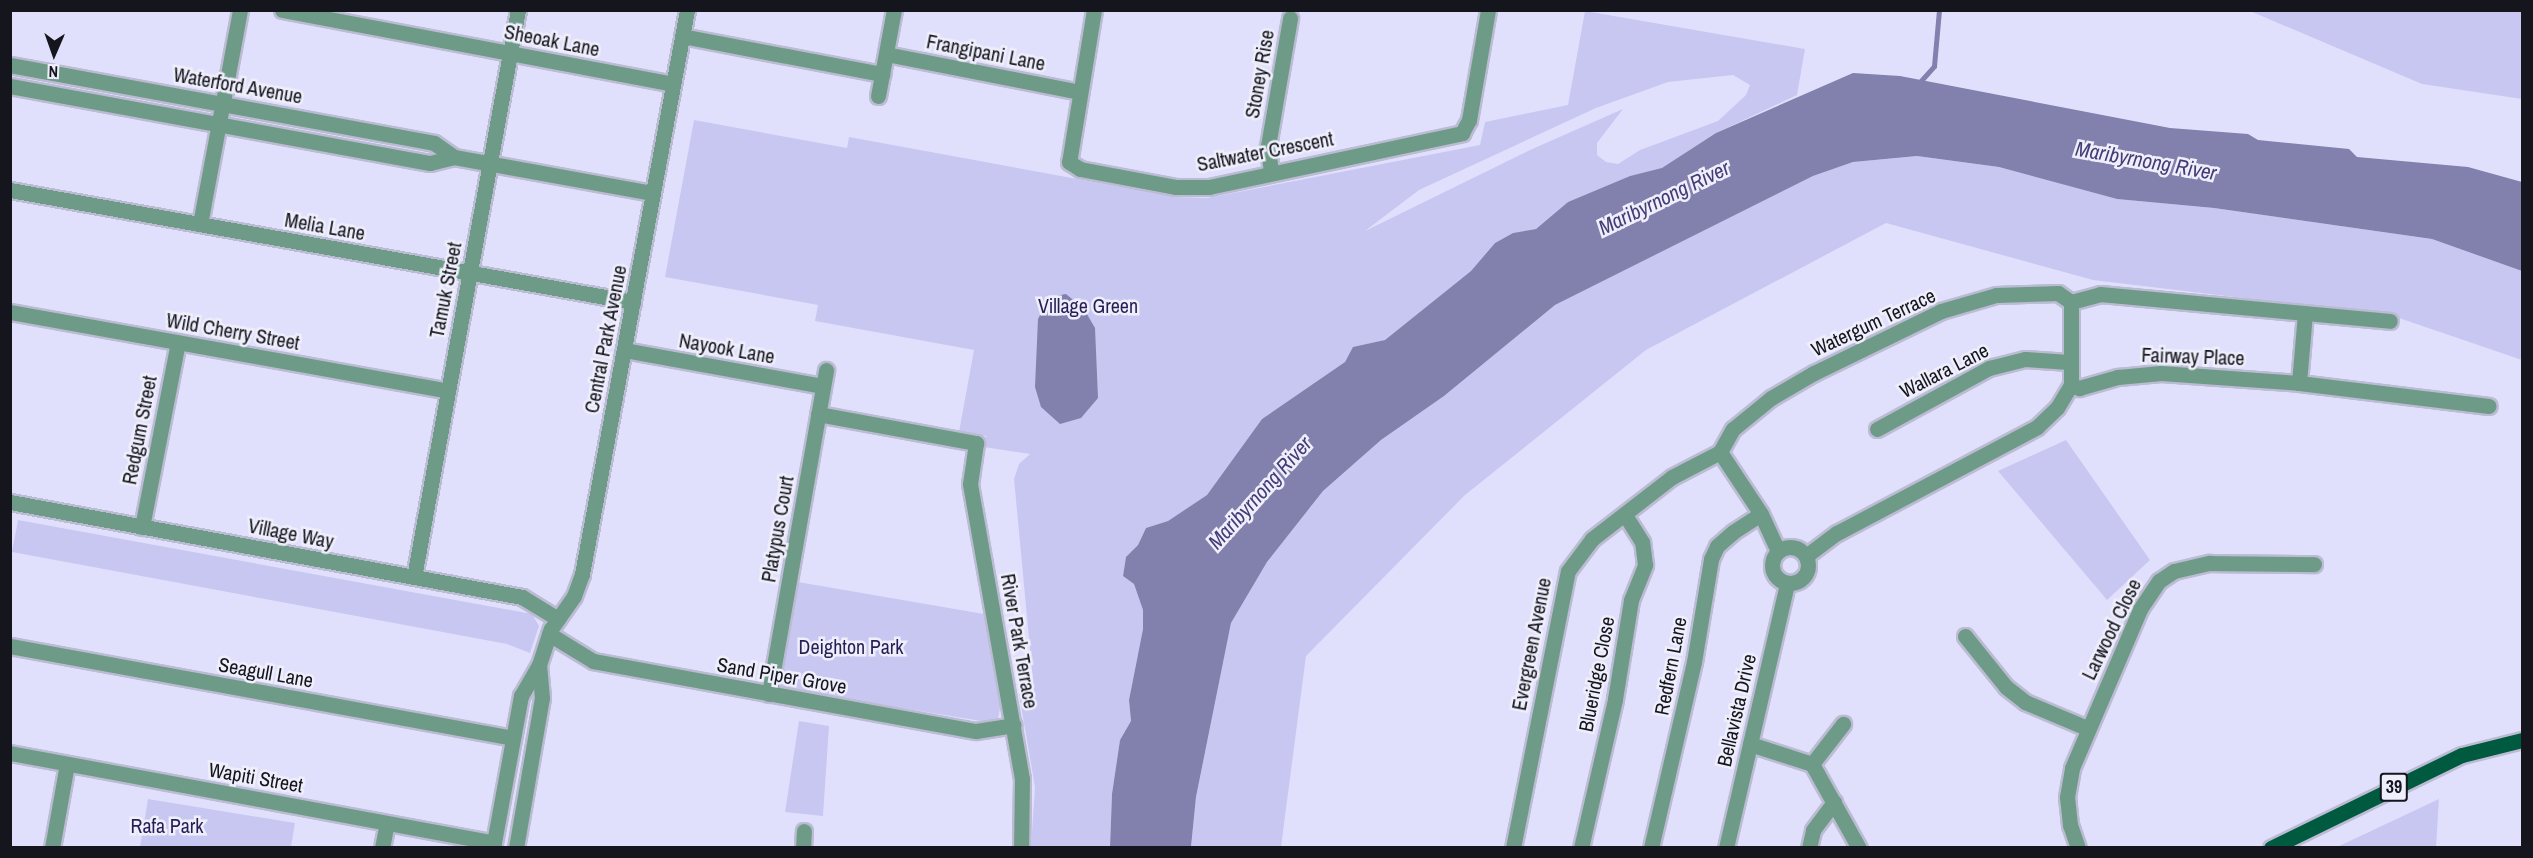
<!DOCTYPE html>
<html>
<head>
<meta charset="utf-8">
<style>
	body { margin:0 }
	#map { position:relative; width:2533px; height:858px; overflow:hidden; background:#e1e0fc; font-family:"Archivo Narrow",sans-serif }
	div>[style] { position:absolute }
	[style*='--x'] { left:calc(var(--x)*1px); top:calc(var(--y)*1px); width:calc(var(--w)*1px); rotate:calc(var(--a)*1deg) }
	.green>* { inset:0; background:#c8c7f2 }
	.water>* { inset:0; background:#8280ac }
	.stream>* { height:5px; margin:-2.5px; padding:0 2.5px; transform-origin:2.5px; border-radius:2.5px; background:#8280ac }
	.roads { filter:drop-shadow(2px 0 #bcbbd4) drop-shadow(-2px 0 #bcbbd4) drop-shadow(0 2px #bcbbd4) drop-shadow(0 -2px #bcbbd4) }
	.street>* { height:15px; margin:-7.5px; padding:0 7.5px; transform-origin:7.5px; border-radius:7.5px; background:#6e9b87 }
	.street>.ring { margin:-7.5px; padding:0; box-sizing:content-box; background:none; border:15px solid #6e9b87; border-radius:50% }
	.primary>* { height:15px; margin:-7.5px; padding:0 7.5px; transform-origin:7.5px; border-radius:7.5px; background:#005a40 }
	span { translate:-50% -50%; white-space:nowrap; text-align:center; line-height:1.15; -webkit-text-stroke:5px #efeffb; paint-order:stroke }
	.shield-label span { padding:2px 4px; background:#efeffb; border:2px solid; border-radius:4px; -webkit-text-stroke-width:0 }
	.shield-label { font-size:18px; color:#15151e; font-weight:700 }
	.street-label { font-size:20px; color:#15151e }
	.park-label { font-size:20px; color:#271e55 }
	.water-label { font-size:21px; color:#433c76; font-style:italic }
	.frame { position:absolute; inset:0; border:12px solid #15151e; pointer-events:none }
	.north { position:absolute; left:24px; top:24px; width:60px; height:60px; -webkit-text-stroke:4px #efeffb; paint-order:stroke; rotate:182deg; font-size:16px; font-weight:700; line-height:24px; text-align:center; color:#15151e }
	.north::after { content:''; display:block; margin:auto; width:21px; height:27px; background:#15151e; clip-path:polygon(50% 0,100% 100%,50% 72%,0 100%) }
</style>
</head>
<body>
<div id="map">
	<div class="green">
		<div style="clip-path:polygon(evenodd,1585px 11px,1805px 49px,1797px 95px,1716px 133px,1662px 169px,1630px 176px,1568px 202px,1536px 229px,1513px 233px,1495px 243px,1471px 271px,1385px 340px,1353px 348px,1345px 362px,1262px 419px,1207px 495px,1168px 521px,1146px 528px,1138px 545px,1126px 558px,1123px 576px,1134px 584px,1143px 610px,1143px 629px,1129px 700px,1131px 721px,1120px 740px,1112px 794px,1110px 847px,1031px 847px,1035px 787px,1019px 694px,1034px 691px,1014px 479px,1019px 464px,1030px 454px,984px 447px,986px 436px,959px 432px,974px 350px,815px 321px,818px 305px,665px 277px,694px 120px,847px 148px,849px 137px,1176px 197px,1207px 198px,1480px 145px,1485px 122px,1568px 105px,1585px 11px,1733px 75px,1750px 85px,1746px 95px,1718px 121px,1640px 150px,1618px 164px,1606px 162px,1597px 155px,1597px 143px,1623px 109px,1530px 150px,1365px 231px,1419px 190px,1596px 108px,1668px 82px,1733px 75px)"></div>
		<div style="clip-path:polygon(2250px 11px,2522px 11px,2522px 99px,2422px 84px)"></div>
		<div style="clip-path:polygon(1917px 156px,1999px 167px,2117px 199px,2214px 208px,2432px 239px,2522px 271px,2522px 360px,2393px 316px,2093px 280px,1886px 223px,1646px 350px,1465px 495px,1306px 656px,1281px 847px,1191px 848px,1196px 797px,1231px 623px,1267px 562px,1323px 491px,1381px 440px,1444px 396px,1555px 305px,1813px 176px,1853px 162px)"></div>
		<div style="clip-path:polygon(2066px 440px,2150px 560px,2107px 600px,1998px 471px)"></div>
		<div style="clip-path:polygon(18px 520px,532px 614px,539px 626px,530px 653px,507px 644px,12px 552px)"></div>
		<div style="clip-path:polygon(798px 582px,984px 614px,1001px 703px,998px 719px,981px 721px,779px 688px)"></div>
		<div style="clip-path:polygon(799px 721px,829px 726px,823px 816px,785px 812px)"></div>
		<div style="clip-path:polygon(148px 799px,295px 823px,291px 847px,140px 847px)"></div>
		<div style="clip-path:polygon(2439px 799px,2436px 847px,2337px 847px)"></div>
	</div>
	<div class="water">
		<div style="clip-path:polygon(1853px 73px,1900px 76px,2170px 128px,2248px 134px,2258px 140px,2349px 149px,2357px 157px,2468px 167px,2522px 182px,2522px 271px,2432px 239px,2214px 208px,2117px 199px,1999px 167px,1917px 156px,1853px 162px,1813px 176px,1555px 305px,1444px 396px,1381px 440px,1323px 491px,1267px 562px,1231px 623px,1196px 797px,1191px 847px,1110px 847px,1112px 794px,1120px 740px,1131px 721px,1129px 700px,1143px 629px,1143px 610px,1134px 584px,1123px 576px,1126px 557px,1138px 545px,1146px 528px,1168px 521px,1207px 495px,1262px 419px,1345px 362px,1353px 347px,1385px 340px,1471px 271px,1495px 243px,1513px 233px,1536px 229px,1568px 202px,1630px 176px,1662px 168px,1716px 133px)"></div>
		<div style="clip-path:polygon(1066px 294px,1084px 309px,1095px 328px,1098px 398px,1081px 418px,1060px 424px,1041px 407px,1035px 387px,1038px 319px,1049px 297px)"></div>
	</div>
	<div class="stream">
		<div style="--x:1918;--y:84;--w:24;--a:-48"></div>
		<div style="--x:1934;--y:66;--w:56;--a:-84.9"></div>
	</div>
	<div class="roads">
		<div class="street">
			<div style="--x:282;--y:10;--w:398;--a:10.7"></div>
			<div style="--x:1094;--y:10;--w:154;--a:99.3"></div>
			<div style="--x:1069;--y:162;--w:13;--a:32"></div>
			<div style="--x:1080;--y:169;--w:98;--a:10.6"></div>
			<div style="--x:1176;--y:187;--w:33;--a:0"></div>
			<div style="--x:1209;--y:187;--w:259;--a:-12"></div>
			<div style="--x:1462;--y:133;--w:15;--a:-62"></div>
			<div style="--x:1469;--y:120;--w:112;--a:-80.2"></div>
			<div style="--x:682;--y:36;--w:204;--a:10.8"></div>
			<div style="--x:886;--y:54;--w:197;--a:11.1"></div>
			<div style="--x:10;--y:65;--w:431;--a:10.4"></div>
			<div style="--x:434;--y:143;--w:24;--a:35"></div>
			<div style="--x:454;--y:157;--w:202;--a:10.3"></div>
			<div style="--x:10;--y:86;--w:427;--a:10.4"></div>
			<div style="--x:430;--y:163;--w:25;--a:-14"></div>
			<div style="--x:878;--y:96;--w:87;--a:-79.5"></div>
			<div style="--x:1271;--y:172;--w:26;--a:-97"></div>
			<div style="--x:1268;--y:146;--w:130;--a:-80.2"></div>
			<div style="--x:10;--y:190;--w:633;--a:10.19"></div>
			<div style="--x:200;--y:224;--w:218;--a:-79.4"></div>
			<div style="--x:2071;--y:302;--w:30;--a:-15"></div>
			<div style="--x:2100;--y:294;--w:291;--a:5.3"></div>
			<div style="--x:10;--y:312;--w:444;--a:10.2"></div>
			<div style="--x:624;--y:350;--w:202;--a:10.3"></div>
			<div style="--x:2299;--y:383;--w:70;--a:-85.1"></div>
			<div style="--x:818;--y:414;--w:161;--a:10.4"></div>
			<div style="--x:976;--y:443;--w:41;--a:98.3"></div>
			<div style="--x:970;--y:484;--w:300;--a:80"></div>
			<div style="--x:1022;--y:779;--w:69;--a:90.8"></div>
			<div style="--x:1877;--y:429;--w:128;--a:-28.6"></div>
			<div style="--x:1989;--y:368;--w:37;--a:-14"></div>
			<div style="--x:2025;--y:359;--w:44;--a:3.9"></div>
			<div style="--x:1720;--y:452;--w:26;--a:-61"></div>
			<div style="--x:1733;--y:429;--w:49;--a:-39.2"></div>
			<div style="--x:1771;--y:398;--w:50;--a:-30.2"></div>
			<div style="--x:1814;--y:373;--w:141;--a:-26"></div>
			<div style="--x:1941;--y:311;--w:57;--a:-16.2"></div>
			<div style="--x:1996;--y:295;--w:62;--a:-1.8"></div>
			<div style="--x:2058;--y:293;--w:16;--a:35"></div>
			<div style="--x:2071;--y:302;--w:83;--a:90"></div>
			<div style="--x:1720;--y:452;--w:74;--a:56.5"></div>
			<div style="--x:1761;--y:514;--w:41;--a:65.3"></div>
			<div style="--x:10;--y:502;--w:521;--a:10.51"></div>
			<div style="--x:522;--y:597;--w:42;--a:31.4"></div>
			<div style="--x:142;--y:527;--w:188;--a:-79"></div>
			<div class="ring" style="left:1772px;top:547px;width:21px;height:21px"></div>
			<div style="--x:1806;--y:556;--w:39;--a:-37"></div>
			<div style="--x:1837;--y:533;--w:226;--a:-27.9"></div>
			<div style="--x:2037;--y:427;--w:28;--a:-44"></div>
			<div style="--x:2057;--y:408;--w:27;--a:-59"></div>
			<div style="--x:2071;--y:385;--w:9;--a:21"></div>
			<div style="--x:2079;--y:388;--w:41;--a:-15.8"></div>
			<div style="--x:2118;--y:377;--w:43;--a:-5.3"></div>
			<div style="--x:2161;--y:373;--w:138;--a:4.1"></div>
			<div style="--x:2299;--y:383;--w:191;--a:6.9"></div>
			<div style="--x:414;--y:577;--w:576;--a:-79.61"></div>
			<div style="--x:549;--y:634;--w:52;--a:31.5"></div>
			<div style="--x:593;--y:661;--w:389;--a:10.4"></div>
			<div style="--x:976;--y:731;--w:38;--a:-9"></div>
			<div style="--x:1965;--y:636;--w:65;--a:51.2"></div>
			<div style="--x:2006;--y:687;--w:24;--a:38"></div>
			<div style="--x:2025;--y:702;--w:67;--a:22.8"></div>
			<div style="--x:10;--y:646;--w:511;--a:10.36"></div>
			<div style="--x:769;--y:694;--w:329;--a:-80"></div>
			<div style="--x:1750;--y:744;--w:65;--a:17.9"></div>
			<div style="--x:1812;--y:764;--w:96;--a:60.8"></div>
			<div style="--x:10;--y:753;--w:492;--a:10.5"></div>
			<div style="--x:1812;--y:764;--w:51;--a:-52.2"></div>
			<div style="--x:52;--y:848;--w:85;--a:-79.9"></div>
			<div style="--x:382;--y:848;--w:25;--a:-79"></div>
			<div style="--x:493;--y:848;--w:155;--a:-79.6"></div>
			<div style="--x:521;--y:696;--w:36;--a:-60"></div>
			<div style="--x:539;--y:665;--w:38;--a:-72"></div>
			<div style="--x:551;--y:629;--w:40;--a:-55.1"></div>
			<div style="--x:574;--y:596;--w:23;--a:-70"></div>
			<div style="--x:582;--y:574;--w:574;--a:-79.45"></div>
			<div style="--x:516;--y:848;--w:152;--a:-80.2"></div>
			<div style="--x:542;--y:698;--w:33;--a:-95"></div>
			<div style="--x:803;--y:848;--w:17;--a:-87"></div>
			<div style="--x:1513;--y:848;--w:282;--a:-78.8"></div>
			<div style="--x:1568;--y:571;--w:40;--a:-53"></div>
			<div style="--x:1592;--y:539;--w:101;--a:-37.8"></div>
			<div style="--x:1672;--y:477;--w:54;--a:-27.5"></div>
			<div style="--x:1581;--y:848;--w:153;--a:-77.1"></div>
			<div style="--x:1615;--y:699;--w:100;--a:-80.8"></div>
			<div style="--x:1631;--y:600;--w:38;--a:-68"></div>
			<div style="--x:1645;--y:565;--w:23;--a:-97"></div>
			<div style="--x:1642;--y:542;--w:32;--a:-122"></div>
			<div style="--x:1651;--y:848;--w:191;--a:-77"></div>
			<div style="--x:1694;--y:662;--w:104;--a:-80.6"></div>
			<div style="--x:1711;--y:559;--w:14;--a:-65"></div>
			<div style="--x:1717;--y:546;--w:21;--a:-41"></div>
			<div style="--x:1733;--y:532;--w:33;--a:-33"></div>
			<div style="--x:1726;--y:848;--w:272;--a:-77"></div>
			<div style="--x:1809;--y:848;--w:18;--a:-77"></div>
			<div style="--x:1813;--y:830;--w:35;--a:-53"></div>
			<div style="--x:2078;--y:848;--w:24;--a:-109"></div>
			<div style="--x:2070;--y:825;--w:28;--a:-96"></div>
			<div style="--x:2067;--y:797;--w:29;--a:-80"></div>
			<div style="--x:2072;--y:768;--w:173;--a:-66.8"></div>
			<div style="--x:2140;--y:609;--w:34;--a:-56"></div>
			<div style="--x:2159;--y:581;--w:18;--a:-34"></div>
			<div style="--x:2174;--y:571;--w:37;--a:-13"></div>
			<div style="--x:2210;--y:563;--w:104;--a:0.6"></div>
		</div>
		<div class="primary">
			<div style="--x:2271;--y:848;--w:212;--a:-26"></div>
			<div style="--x:2462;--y:755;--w:62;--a:-14"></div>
		</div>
	</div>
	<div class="shield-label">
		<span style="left:2394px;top:787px">39</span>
	</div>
	<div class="street-label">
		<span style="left:552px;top:40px;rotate:11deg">Sheoak Lane</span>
		<span style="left:986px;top:52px;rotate:11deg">Frangipani Lane</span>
		<span style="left:1259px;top:74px;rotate:-80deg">Stoney Rise</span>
		<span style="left:238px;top:85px;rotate:10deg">Waterford Avenue</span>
		<span style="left:1265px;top:151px;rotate:-11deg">Saltwater Crescent</span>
		<span style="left:325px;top:226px;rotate:10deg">Melia Lane</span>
		<span style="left:445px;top:290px;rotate:-79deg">Tamuk Street</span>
		<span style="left:1873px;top:322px;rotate:-25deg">Watergum Terrace</span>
		<span style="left:233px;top:331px;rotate:10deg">Wild Cherry Street</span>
		<span style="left:605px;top:339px;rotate:-79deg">Central Park Avenue</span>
		<span style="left:727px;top:348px;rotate:10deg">Nayook Lane</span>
		<span style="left:2193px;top:356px;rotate:2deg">Fairway Place</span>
		<span style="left:1944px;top:370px;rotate:-27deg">Wallara Lane</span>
		<span style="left:139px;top:430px;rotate:-79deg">Redgum Street</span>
		<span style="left:777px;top:529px;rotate:-80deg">Platypus Court</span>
		<span style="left:291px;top:533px;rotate:11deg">Village Way</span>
		<span style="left:2111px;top:629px;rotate:-64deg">Larwood Close</span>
		<span style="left:1020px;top:641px;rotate:80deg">River Park Terrace</span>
		<span style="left:1531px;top:644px;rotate:-79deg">Evergreen Avenue</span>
		<span style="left:1670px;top:666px;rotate:-79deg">Redfern Lane</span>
		<span style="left:266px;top:672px;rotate:10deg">Seagull Lane</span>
		<span style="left:1596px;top:674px;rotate:-79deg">Blueridge Close</span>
		<span style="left:782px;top:675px;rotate:10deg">Sand Piper Grove</span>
		<span style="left:1736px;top:710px;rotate:-77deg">Bellavista Drive</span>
		<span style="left:256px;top:777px;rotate:10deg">Wapiti Street</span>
	</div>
	<div class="park-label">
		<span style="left:1088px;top:305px">Village Green</span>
		<span style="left:851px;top:646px">Deighton Park</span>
		<span style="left:167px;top:825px">Rafa Park</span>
	</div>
	<div class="water-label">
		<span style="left:2146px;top:161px;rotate:10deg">Maribyrnong River</span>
		<span style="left:1664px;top:198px;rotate:-26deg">Maribyrnong River</span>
		<span style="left:1260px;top:493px;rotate:-48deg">Maribyrnong River</span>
	</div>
	<div class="frame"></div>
	<div class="north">N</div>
</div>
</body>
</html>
